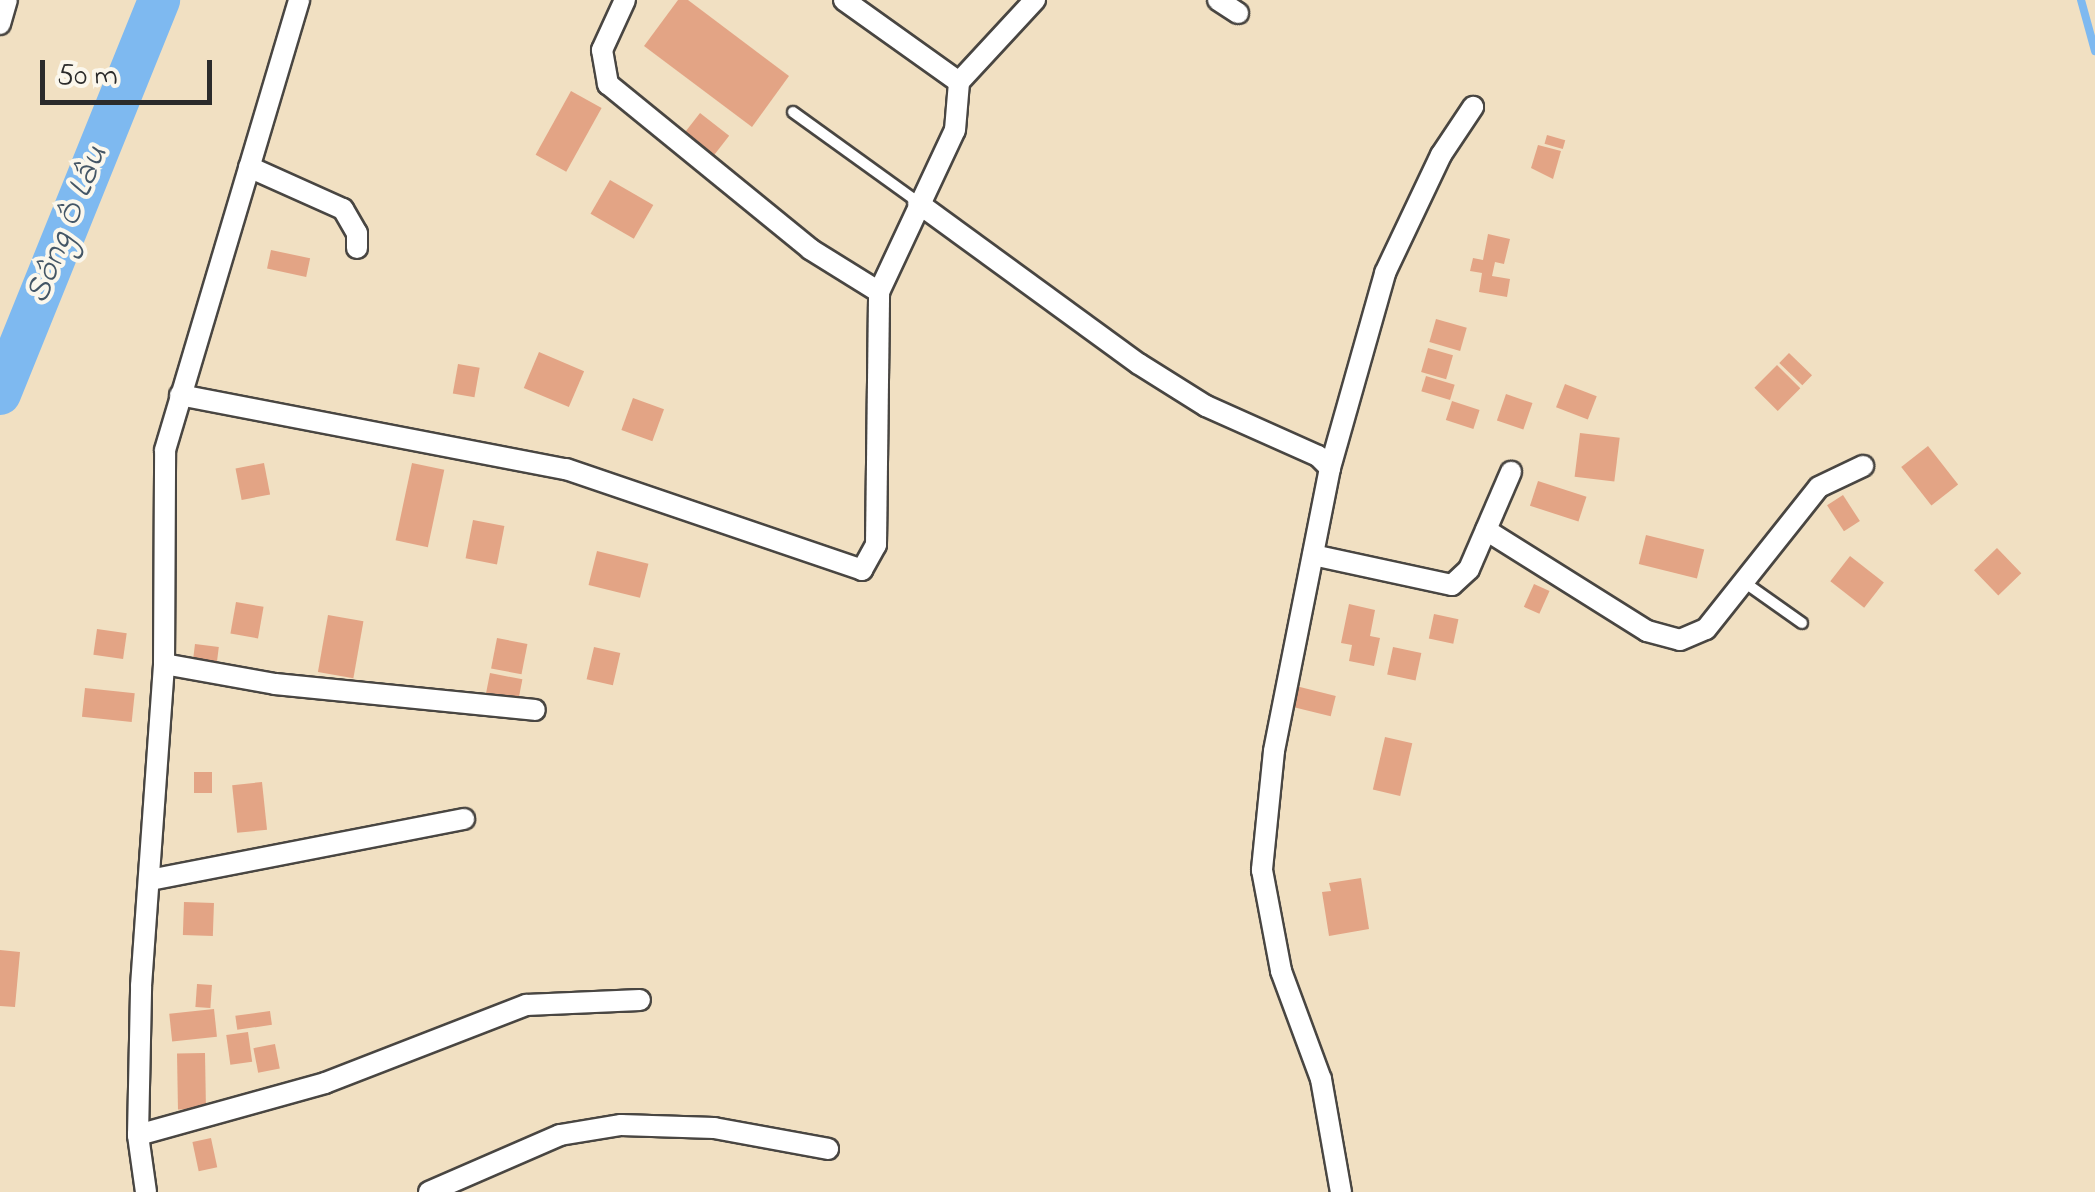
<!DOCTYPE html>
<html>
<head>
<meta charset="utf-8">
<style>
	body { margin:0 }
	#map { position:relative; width:2095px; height:1192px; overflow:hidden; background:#f1e0c2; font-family:"Indie Flower",sans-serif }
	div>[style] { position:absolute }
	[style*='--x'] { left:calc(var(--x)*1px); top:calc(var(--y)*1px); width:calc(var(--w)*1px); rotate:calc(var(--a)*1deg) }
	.stream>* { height:8px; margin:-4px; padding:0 4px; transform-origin:4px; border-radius:4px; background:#7eb9f0 }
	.river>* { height:42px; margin:-21px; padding:0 21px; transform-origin:21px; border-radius:21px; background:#7eb9f0 }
	.building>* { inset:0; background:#e3a485; transform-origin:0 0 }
	.roads { filter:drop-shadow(2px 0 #494642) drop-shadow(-2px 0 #494642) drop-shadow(0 2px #494642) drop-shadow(0 -2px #494642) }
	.service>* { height:10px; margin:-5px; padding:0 5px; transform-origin:5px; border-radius:5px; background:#fff }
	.minor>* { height:20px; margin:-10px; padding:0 10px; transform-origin:10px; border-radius:10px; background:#fff }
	span { translate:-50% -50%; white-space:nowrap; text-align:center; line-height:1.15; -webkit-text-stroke:8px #fbf7ec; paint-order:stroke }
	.water-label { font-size:35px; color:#445666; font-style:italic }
	.scale { position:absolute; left:40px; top:60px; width:172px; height:45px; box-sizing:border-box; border:5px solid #2b2b2b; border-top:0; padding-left:12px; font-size:30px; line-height:35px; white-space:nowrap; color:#2b2b2b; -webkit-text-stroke:8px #fbf7ec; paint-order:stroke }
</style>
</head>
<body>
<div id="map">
	<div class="stream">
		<div style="--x:2081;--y:0;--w:53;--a:74.6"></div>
	</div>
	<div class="river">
		<div style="--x:0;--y:394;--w:425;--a:-68"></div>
	</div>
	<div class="building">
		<div style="clip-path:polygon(678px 0,688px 0,789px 76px,752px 127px,644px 46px)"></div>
		<div style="left:571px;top:91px;width:35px;height:73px;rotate:29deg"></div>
		<div style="left:700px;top:113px;width:37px;height:31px;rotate:38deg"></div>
		<div style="left:1547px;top:135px;width:19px;height:9px;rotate:16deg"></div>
		<div style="clip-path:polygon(1538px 145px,1561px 151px,1553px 179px,1531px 168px)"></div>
		<div style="left:610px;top:180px;width:50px;height:39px;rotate:30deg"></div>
		<div style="clip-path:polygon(1488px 234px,1510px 239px,1504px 264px,1495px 262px,1492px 276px,1510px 279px,1507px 297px,1479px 292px,1482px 273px,1470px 271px,1473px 258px,1483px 260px)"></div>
		<div style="left:271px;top:250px;width:40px;height:19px;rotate:12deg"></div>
		<div style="left:1436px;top:319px;width:32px;height:24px;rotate:16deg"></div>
		<div style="left:1428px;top:348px;width:26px;height:25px;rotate:16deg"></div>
		<div style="left:539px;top:352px;width:49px;height:39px;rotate:23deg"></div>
		<div style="left:1789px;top:353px;width:32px;height:14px;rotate:44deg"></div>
		<div style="left:458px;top:364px;width:22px;height:30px;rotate:10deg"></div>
		<div style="left:1777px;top:365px;width:33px;height:32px;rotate:45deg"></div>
		<div style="left:1426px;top:376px;width:30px;height:16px;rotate:17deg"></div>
		<div style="left:1565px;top:384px;width:34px;height:25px;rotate:21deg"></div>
		<div style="left:1506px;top:394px;width:28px;height:28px;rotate:19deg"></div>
		<div style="left:633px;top:398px;width:33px;height:34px;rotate:20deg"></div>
		<div style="left:1452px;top:401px;width:29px;height:20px;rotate:18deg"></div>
		<div style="left:1580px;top:433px;width:40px;height:44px;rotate:7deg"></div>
		<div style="left:1928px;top:446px;width:49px;height:34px;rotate:52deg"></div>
		<div style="left:264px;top:463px;width:32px;height:29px;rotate:79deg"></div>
		<div style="left:412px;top:463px;width:33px;height:79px;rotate:12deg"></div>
		<div style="left:1538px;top:481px;width:51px;height:26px;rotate:18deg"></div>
		<div style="left:1843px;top:495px;width:31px;height:19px;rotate:57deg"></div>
		<div style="left:473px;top:520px;width:32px;height:39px;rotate:11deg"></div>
		<div style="left:1646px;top:535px;width:60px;height:30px;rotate:14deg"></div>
		<div style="left:1997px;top:548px;width:35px;height:32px;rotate:46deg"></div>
		<div style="left:597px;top:551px;width:53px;height:35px;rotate:14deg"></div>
		<div style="left:1850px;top:556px;width:43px;height:32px;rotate:38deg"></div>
		<div style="left:1534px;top:584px;width:17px;height:25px;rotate:24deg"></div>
		<div style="left:236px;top:602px;width:28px;height:32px;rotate:10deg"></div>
		<div style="clip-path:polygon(1349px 604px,1375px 610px,1370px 636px,1380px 638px,1374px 666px,1349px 661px,1352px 645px,1341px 643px)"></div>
		<div style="left:1434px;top:614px;width:25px;height:25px;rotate:12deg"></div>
		<div style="left:328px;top:615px;width:36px;height:58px;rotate:10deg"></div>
		<div style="left:97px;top:629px;width:30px;height:26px;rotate:8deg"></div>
		<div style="left:497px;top:638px;width:31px;height:31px;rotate:11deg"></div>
		<div style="left:195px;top:644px;width:24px;height:22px;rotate:7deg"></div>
		<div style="left:594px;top:647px;width:27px;height:33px;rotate:13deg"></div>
		<div style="left:1393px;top:647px;width:29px;height:28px;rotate:12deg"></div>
		<div style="left:490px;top:673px;width:33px;height:21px;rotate:11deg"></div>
		<div style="left:1296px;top:686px;width:41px;height:21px;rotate:14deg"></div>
		<div style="left:85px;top:688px;width:50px;height:29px;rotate:6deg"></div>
		<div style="left:1385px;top:737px;width:28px;height:54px;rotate:13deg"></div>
		<div style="left:194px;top:772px;width:18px;height:21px"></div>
		<div style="left:262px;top:782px;width:48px;height:30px;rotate:84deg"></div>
		<div style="clip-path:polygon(1361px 878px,1369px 929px,1329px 936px,1322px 892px,1331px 891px,1329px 883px)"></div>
		<div style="left:184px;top:902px;width:30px;height:33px;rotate:2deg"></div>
		<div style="clip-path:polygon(0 950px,20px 952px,15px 1007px,0 1006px)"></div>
		<div style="left:197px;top:984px;width:15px;height:23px;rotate:4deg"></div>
		<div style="left:214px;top:1009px;width:28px;height:45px;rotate:84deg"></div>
		<div style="left:270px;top:1011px;width:14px;height:35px;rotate:82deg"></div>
		<div style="left:248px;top:1032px;width:30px;height:22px;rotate:82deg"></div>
		<div style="left:275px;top:1044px;width:25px;height:22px;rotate:79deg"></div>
		<div style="left:205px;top:1053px;width:56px;height:28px;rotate:89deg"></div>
		<div style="left:211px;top:1138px;width:30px;height:19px;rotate:78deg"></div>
	</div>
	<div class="roads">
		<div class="service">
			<div style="--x:793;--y:112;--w:154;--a:35.8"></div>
			<div style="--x:1744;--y:582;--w:71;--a:35.3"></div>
		</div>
		<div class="minor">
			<div style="--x:625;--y:0;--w:55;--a:114.7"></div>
			<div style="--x:602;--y:50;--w:35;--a:80"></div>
			<div style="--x:608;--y:84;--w:261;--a:39.2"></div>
			<div style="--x:810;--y:249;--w:81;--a:31.9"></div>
			<div style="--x:844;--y:0;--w:141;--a:35.5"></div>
			<div style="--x:959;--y:82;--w:112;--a:-47.2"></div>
			<div style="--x:1218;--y:0;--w:24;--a:33"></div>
			<div style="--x:0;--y:24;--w:25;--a:-74"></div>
			<div style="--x:249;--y:167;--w:103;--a:24.1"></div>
			<div style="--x:343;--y:209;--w:28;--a:60"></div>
			<div style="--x:357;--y:233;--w:15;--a:90"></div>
			<div style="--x:918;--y:203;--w:273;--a:36.1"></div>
			<div style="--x:1139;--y:364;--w:79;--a:32.1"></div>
			<div style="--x:1206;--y:406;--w:123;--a:24.1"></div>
			<div style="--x:1318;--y:456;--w:17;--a:45"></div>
			<div style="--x:1330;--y:468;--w:288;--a:101.2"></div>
			<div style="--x:1274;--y:751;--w:120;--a:95.8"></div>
			<div style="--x:1262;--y:870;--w:103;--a:79.3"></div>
			<div style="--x:1281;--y:971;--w:115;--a:69.7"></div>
			<div style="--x:1321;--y:1079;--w:115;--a:80"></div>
			<div style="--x:180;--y:395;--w:393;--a:10.9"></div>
			<div style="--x:566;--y:469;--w:313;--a:18.8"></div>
			<div style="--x:862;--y:570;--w:29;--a:-61"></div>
			<div style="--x:876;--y:545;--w:253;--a:-89.3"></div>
			<div style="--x:879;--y:292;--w:179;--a:-64.9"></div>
			<div style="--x:955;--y:130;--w:48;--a:-85.2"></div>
			<div style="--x:1330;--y:468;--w:203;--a:-74.2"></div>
			<div style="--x:1385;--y:273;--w:131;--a:-64.6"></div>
			<div style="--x:1441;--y:155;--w:58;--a:-56.3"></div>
			<div style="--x:1486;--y:530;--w:190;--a:32.1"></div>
			<div style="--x:1647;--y:631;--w:34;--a:15"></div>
			<div style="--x:1680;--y:640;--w:28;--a:-23"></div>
			<div style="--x:1706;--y:629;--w:181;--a:-51.5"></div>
			<div style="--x:1819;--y:487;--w:49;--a:-25.5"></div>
			<div style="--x:1313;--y:555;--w:142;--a:12.2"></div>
			<div style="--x:1452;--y:585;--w:23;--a:-43"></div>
			<div style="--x:1469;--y:569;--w:106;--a:-66.6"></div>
			<div style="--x:164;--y:664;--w:113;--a:10.2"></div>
			<div style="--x:275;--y:684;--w:261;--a:5.7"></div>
			<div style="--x:150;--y:880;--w:320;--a:-11"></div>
			<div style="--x:138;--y:1135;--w:194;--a:-15.5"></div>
			<div style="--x:325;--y:1083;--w:216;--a:-21.2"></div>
			<div style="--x:526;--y:1005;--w:114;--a:-2.5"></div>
			<div style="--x:146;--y:1192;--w:58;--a:-98"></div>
			<div style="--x:138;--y:1135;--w:149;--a:-88.8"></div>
			<div style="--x:141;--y:986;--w:323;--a:-85.9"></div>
			<div style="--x:164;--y:664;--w:214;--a:-89.7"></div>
			<div style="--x:165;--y:450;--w:470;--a:-73.4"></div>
			<div style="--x:429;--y:1192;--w:143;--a:-23.5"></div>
			<div style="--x:560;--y:1135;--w:62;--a:-9.3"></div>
			<div style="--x:621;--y:1125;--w:93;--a:1.8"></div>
			<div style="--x:714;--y:1128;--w:116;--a:10.4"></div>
		</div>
	</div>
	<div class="water-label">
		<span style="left:68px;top:225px;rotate:-68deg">Sông Ô Lâu</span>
	</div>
	<div class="scale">50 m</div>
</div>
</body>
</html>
